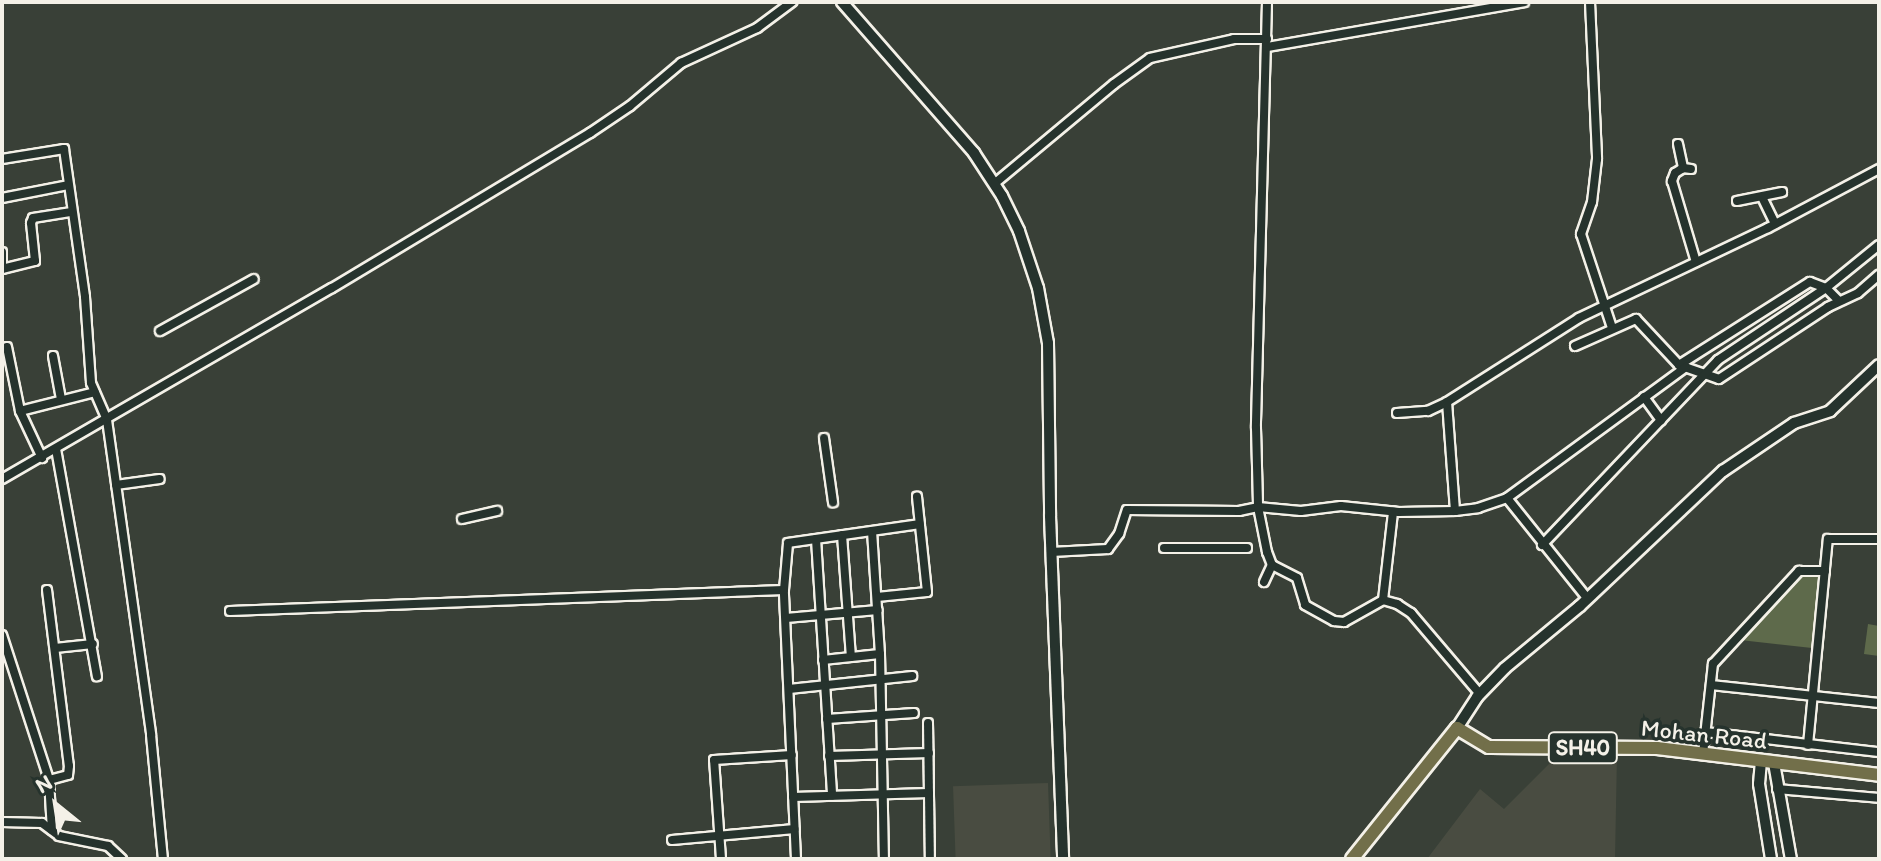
<!DOCTYPE html>
<html>
<head>
<meta charset="utf-8">
<style>
	body { margin:0 }
	#map { position:relative; width:1881px; height:861px; overflow:hidden; background:#394037; font-family:Itim,sans-serif }
	div>[style] { position:absolute }
	[style*='--x'] { left:calc(var(--x)*1px); top:calc(var(--y)*1px); width:calc(var(--w)*1px); rotate:calc(var(--a)*1deg) }
	.built>* { inset:0; background:#494c41; transform-origin:0 0 }
	.green>* { inset:0; background:#5e6a4b }
	.roads { filter:drop-shadow(2px 0 #f4f1e8) drop-shadow(-2px 0 #f4f1e8) drop-shadow(0 2px #f4f1e8) drop-shadow(0 -2px #f4f1e8) }
	.minor>* { height:8px; margin:-4px; padding:0 4px; transform-origin:4px; border-radius:4px; background:#26332d }
	.tertiary>* { height:10px; margin:-5px; padding:0 5px; transform-origin:5px; border-radius:5px; background:#26332d }
	.primary>* { height:12px; margin:-6px; padding:0 6px; transform-origin:6px; border-radius:6px; background:#726f4a }
	span { translate:-50% -50%; white-space:nowrap; text-align:center; line-height:1.15; -webkit-text-stroke:7px #26332d; paint-order:stroke }
	.shield-label span { padding:2px 6px; background:#26332d; border:2px solid; border-radius:6px; -webkit-text-stroke-width:0 }
	.shield-label { font-size:22px; color:#f4f1e8; font-weight:700 }
	.street-label { font-size:24px; color:#f4f1e8 }
	.frame { position:absolute; inset:0; border:4px solid #f4f1e8; pointer-events:none }
	.north { position:absolute; left:16px; top:765px; width:80px; height:80px; -webkit-text-stroke:6px #26332d; paint-order:stroke; rotate:330deg; font-size:22px; font-weight:700; line-height:32px; text-align:center; color:#f4f1e8 }
	.north::after { content:''; display:block; margin:auto; width:28px; height:36px; background:#f4f1e8; clip-path:polygon(50% 0,100% 100%,50% 72%,0 100%) }
</style>
</head>
<body>
<div id="map">
	<div class="built">
		<div style="clip-path:polygon(1617px 754px,1615px 859px,1427px 859px,1480px 789px,1504px 809px,1557px 756px)"></div>
		<div style="left:1048px;top:783px;width:76px;height:95px;rotate:88deg"></div>
	</div>
	<div class="green">
		<div style="clip-path:polygon(1801px 575px,1821px 577px,1812px 648px,1740px 640px)"></div>
		<div style="clip-path:polygon(1868px 624px,1879px 626px,1879px 656px,1864px 654px)"></div>
	</div>
	<div class="roads">
		<div class="minor">
			<div style="--x:1267;--y:2;--w:426;--a:91.5"></div>
			<div style="--x:1256;--y:428;--w:79;--a:88.5"></div>
			<div style="--x:1258;--y:507;--w:46;--a:78.7"></div>
			<div style="--x:1267;--y:552;--w:14;--a:69"></div>
			<div style="--x:1272;--y:565;--w:28;--a:27"></div>
			<div style="--x:1297;--y:578;--w:28;--a:73"></div>
			<div style="--x:1305;--y:605;--w:33;--a:29"></div>
			<div style="--x:1334;--y:621;--w:10;--a:6"></div>
			<div style="--x:1344;--y:622;--w:45;--a:-29.4"></div>
			<div style="--x:1383;--y:600;--w:15;--a:16"></div>
			<div style="--x:1397;--y:604;--w:17;--a:33"></div>
			<div style="--x:1411;--y:613;--w:106;--a:49.6"></div>
			<div style="--x:1590;--y:2;--w:157;--a:87.4"></div>
			<div style="--x:1597;--y:159;--w:43;--a:96.6"></div>
			<div style="--x:1592;--y:202;--w:34;--a:109"></div>
			<div style="--x:1581;--y:234;--w:99;--a:71.7"></div>
			<div style="--x:1267;--y:47;--w:261;--a:-9.9"></div>
			<div style="--x:1678;--y:144;--w:25;--a:78"></div>
			<div style="--x:1683;--y:168;--w:8;--a:7"></div>
			<div style="--x:2;--y:159;--w:63;--a:-9.2"></div>
			<div style="--x:64;--y:149;--w:149;--a:81.9"></div>
			<div style="--x:85;--y:297;--w:86;--a:86"></div>
			<div style="--x:91;--y:383;--w:40;--a:66.6"></div>
			<div style="--x:107;--y:420;--w:318;--a:82"></div>
			<div style="--x:151;--y:735;--w:125;--a:84.5"></div>
			<div style="--x:1683;--y:168;--w:9;--a:148"></div>
			<div style="--x:1675;--y:173;--w:9;--a:111"></div>
			<div style="--x:1672;--y:181;--w:84;--a:73.5"></div>
			<div style="--x:994;--y:184;--w:156;--a:-39.8"></div>
			<div style="--x:1114;--y:84;--w:44;--a:-35.8"></div>
			<div style="--x:1150;--y:58;--w:86;--a:-12.7"></div>
			<div style="--x:1234;--y:39;--w:33;--a:0"></div>
			<div style="--x:1762;--y:197;--w:30;--a:64"></div>
			<div style="--x:2;--y:198;--w:67;--a:-11.1"></div>
			<div style="--x:1737;--y:201;--w:46;--a:-11.3"></div>
			<div style="--x:2;--y:252;--w:17;--a:90"></div>
			<div style="--x:2;--y:269;--w:34;--a:-14"></div>
			<div style="--x:35;--y:261;--w:38;--a:-96"></div>
			<div style="--x:31;--y:223;--w:5;--a:-68"></div>
			<div style="--x:33;--y:218;--w:39;--a:-9"></div>
			<div style="--x:160;--y:331;--w:107;--a:-29"></div>
			<div style="--x:1575;--y:346;--w:67;--a:-23.9"></div>
			<div style="--x:1636;--y:319;--w:63;--a:46.9"></div>
			<div style="--x:1679;--y:365;--w:42;--a:19.3"></div>
			<div style="--x:1719;--y:379;--w:131;--a:-33.4"></div>
			<div style="--x:1828;--y:307;--w:33;--a:-25"></div>
			<div style="--x:1858;--y:293;--w:28;--a:-41"></div>
			<div style="--x:7;--y:347;--w:65;--a:78.5"></div>
			<div style="--x:20;--y:411;--w:52;--a:64.9"></div>
			<div style="--x:53;--y:356;--w:44;--a:79.5"></div>
			<div style="--x:1679;--y:365;--w:155;--a:-32.4"></div>
			<div style="--x:1810;--y:282;--w:17;--a:21"></div>
			<div style="--x:1826;--y:288;--w:18;--a:45"></div>
			<div style="--x:1644;--y:397;--w:29;--a:54"></div>
			<div style="--x:20;--y:411;--w:77;--a:-14.2"></div>
			<div style="--x:1397;--y:413;--w:31;--a:-4"></div>
			<div style="--x:1428;--y:411;--w:21;--a:-25"></div>
			<div style="--x:824;--y:438;--w:65;--a:82"></div>
			<div style="--x:56;--y:449;--w:231;--a:79.8"></div>
			<div style="--x:2;--y:479;--w:381;--a:-30.1"></div>
			<div style="--x:332;--y:288;--w:301;--a:-31"></div>
			<div style="--x:590;--y:133;--w:48;--a:-34"></div>
			<div style="--x:630;--y:106;--w:67;--a:-40.1"></div>
			<div style="--x:681;--y:63;--w:84;--a:-24.7"></div>
			<div style="--x:757;--y:28;--w:44;--a:-36.6"></div>
			<div style="--x:116;--y:485;--w:44;--a:-7.8"></div>
			<div style="--x:1507;--y:498;--w:129;--a:51.3"></div>
			<div style="--x:1455;--y:511;--w:23;--a:-7"></div>
			<div style="--x:1478;--y:508;--w:31;--a:-19"></div>
			<div style="--x:1507;--y:498;--w:222;--a:-36.2"></div>
			<div style="--x:462;--y:519;--w:36;--a:-13"></div>
			<div style="--x:872;--y:531;--w:123;--a:86.3"></div>
			<div style="--x:880;--y:654;--w:205;--a:88.9"></div>
			<div style="--x:842;--y:535;--w:122;--a:85.8"></div>
			<div style="--x:816;--y:539;--w:257;--a:86.4"></div>
			<div style="--x:1542;--y:545;--w:255;--a:-46.4"></div>
			<div style="--x:1718;--y:360;--w:130;--a:-33.7"></div>
			<div style="--x:1826;--y:288;--w:68;--a:-39.1"></div>
			<div style="--x:1164;--y:548;--w:83;--a:0"></div>
			<div style="--x:1051;--y:552;--w:57;--a:-3"></div>
			<div style="--x:1108;--y:549;--w:19;--a:-54"></div>
			<div style="--x:1119;--y:534;--w:25;--a:-72"></div>
			<div style="--x:1127;--y:510;--w:112;--a:0.5"></div>
			<div style="--x:1239;--y:511;--w:19;--a:-12"></div>
			<div style="--x:1258;--y:507;--w:43;--a:5.3"></div>
			<div style="--x:1301;--y:511;--w:40;--a:-7.1"></div>
			<div style="--x:1341;--y:506;--w:58;--a:5.9"></div>
			<div style="--x:1399;--y:512;--w:56;--a:-1"></div>
			<div style="--x:1455;--y:511;--w:109;--a:-94.2"></div>
			<div style="--x:1447;--y:402;--w:156;--a:-32.5"></div>
			<div style="--x:1579;--y:318;--w:209;--a:-25.5"></div>
			<div style="--x:1768;--y:228;--w:126;--a:-28"></div>
			<div style="--x:1264;--y:582;--w:19;--a:-65"></div>
			<div style="--x:47;--y:590;--w:177;--a:82.9"></div>
			<div style="--x:69;--y:766;--w:9;--a:96"></div>
			<div style="--x:68;--y:775;--w:20;--a:165"></div>
			<div style="--x:877;--y:597;--w:50;--a:-5.7"></div>
			<div style="--x:927;--y:592;--w:96;--a:-96"></div>
			<div style="--x:1383;--y:600;--w:89;--a:-83.5"></div>
			<div style="--x:230;--y:611;--w:554;--a:-2.17"></div>
			<div style="--x:786;--y:618;--w:92;--a:-5"></div>
			<div style="--x:2;--y:635;--w:152;--a:72"></div>
			<div style="--x:49;--y:780;--w:50;--a:86.6"></div>
			<div style="--x:55;--y:648;--w:38;--a:-6"></div>
			<div style="--x:823;--y:660;--w:57;--a:-6"></div>
			<div style="--x:1711;--y:685;--w:169;--a:6.1"></div>
			<div style="--x:789;--y:689;--w:124;--a:-6"></div>
			<div style="--x:827;--y:719;--w:87;--a:-3.9"></div>
			<div style="--x:928;--y:723;--w:136;--a:89.2"></div>
			<div style="--x:1705;--y:732;--w:175;--a:6.6"></div>
			<div style="--x:1808;--y:745;--w:207;--a:-84.5"></div>
			<div style="--x:1828;--y:539;--w:51;--a:0"></div>
			<div style="--x:1703;--y:754;--w:91;--a:-83.7"></div>
			<div style="--x:1713;--y:664;--w:127;--a:-47.2"></div>
			<div style="--x:1799;--y:571;--w:26;--a:0"></div>
			<div style="--x:829;--y:756;--w:100;--a:-1.7"></div>
			<div style="--x:1777;--y:789;--w:102;--a:5"></div>
			<div style="--x:793;--y:797;--w:136;--a:-1.7"></div>
			<div style="--x:2;--y:822;--w:40;--a:1.4"></div>
			<div style="--x:42;--y:823;--w:21;--a:37"></div>
			<div style="--x:59;--y:836;--w:50;--a:11.5"></div>
			<div style="--x:108;--y:846;--w:19;--a:43"></div>
			<div style="--x:672;--y:840;--w:123;--a:-5.1"></div>
			<div style="--x:721;--y:859;--w:99;--a:-94"></div>
			<div style="--x:714;--y:760;--w:78;--a:-3.7"></div>
			<div style="--x:796;--y:859;--w:269;--a:-92.6"></div>
			<div style="--x:784;--y:590;--w:47;--a:-85.1"></div>
			<div style="--x:788;--y:543;--w:133;--a:-8.2"></div>
		</div>
		<div class="tertiary">
			<div style="--x:842;--y:2;--w:201;--a:48.8"></div>
			<div style="--x:974;--y:153;--w:51;--a:56.9"></div>
			<div style="--x:1002;--y:196;--w:39;--a:64"></div>
			<div style="--x:1019;--y:231;--w:60;--a:71.6"></div>
			<div style="--x:1038;--y:288;--w:56;--a:79.7"></div>
			<div style="--x:1048;--y:343;--w:173;--a:89.3"></div>
			<div style="--x:1050;--y:516;--w:343;--a:87.8"></div>
			<div style="--x:1457;--y:728;--w:37;--a:-57"></div>
			<div style="--x:1477;--y:697;--w:40;--a:-46"></div>
			<div style="--x:1505;--y:668;--w:97;--a:-39.6"></div>
			<div style="--x:1580;--y:606;--w:197;--a:-43.4"></div>
			<div style="--x:1723;--y:471;--w:86;--a:-34.1"></div>
			<div style="--x:1794;--y:423;--w:38;--a:-18"></div>
			<div style="--x:1830;--y:411;--w:67;--a:-43.2"></div>
			<div style="--x:1761;--y:761;--w:23;--a:95"></div>
			<div style="--x:1759;--y:784;--w:76;--a:80.9"></div>
			<div style="--x:1774;--y:763;--w:97;--a:80"></div>
		</div>
		<div class="primary">
			<div style="--x:1352;--y:859;--w:168;--a:-51.3"></div>
			<div style="--x:1457;--y:728;--w:37;--a:31"></div>
			<div style="--x:1489;--y:747;--w:168;--a:0.3"></div>
			<div style="--x:1657;--y:748;--w:224;--a:6.9"></div>
		</div>
	</div>
	<div class="shield-label">
		<span style="left:1583px;top:748px">SH40</span>
	</div>
	<div class="street-label">
		<span style="left:1704px;top:734px;rotate:6deg">Mohan Road</span>
	</div>
	<div class="frame"></div>
	<div class="north">N</div>
</div>
</body>
</html>
